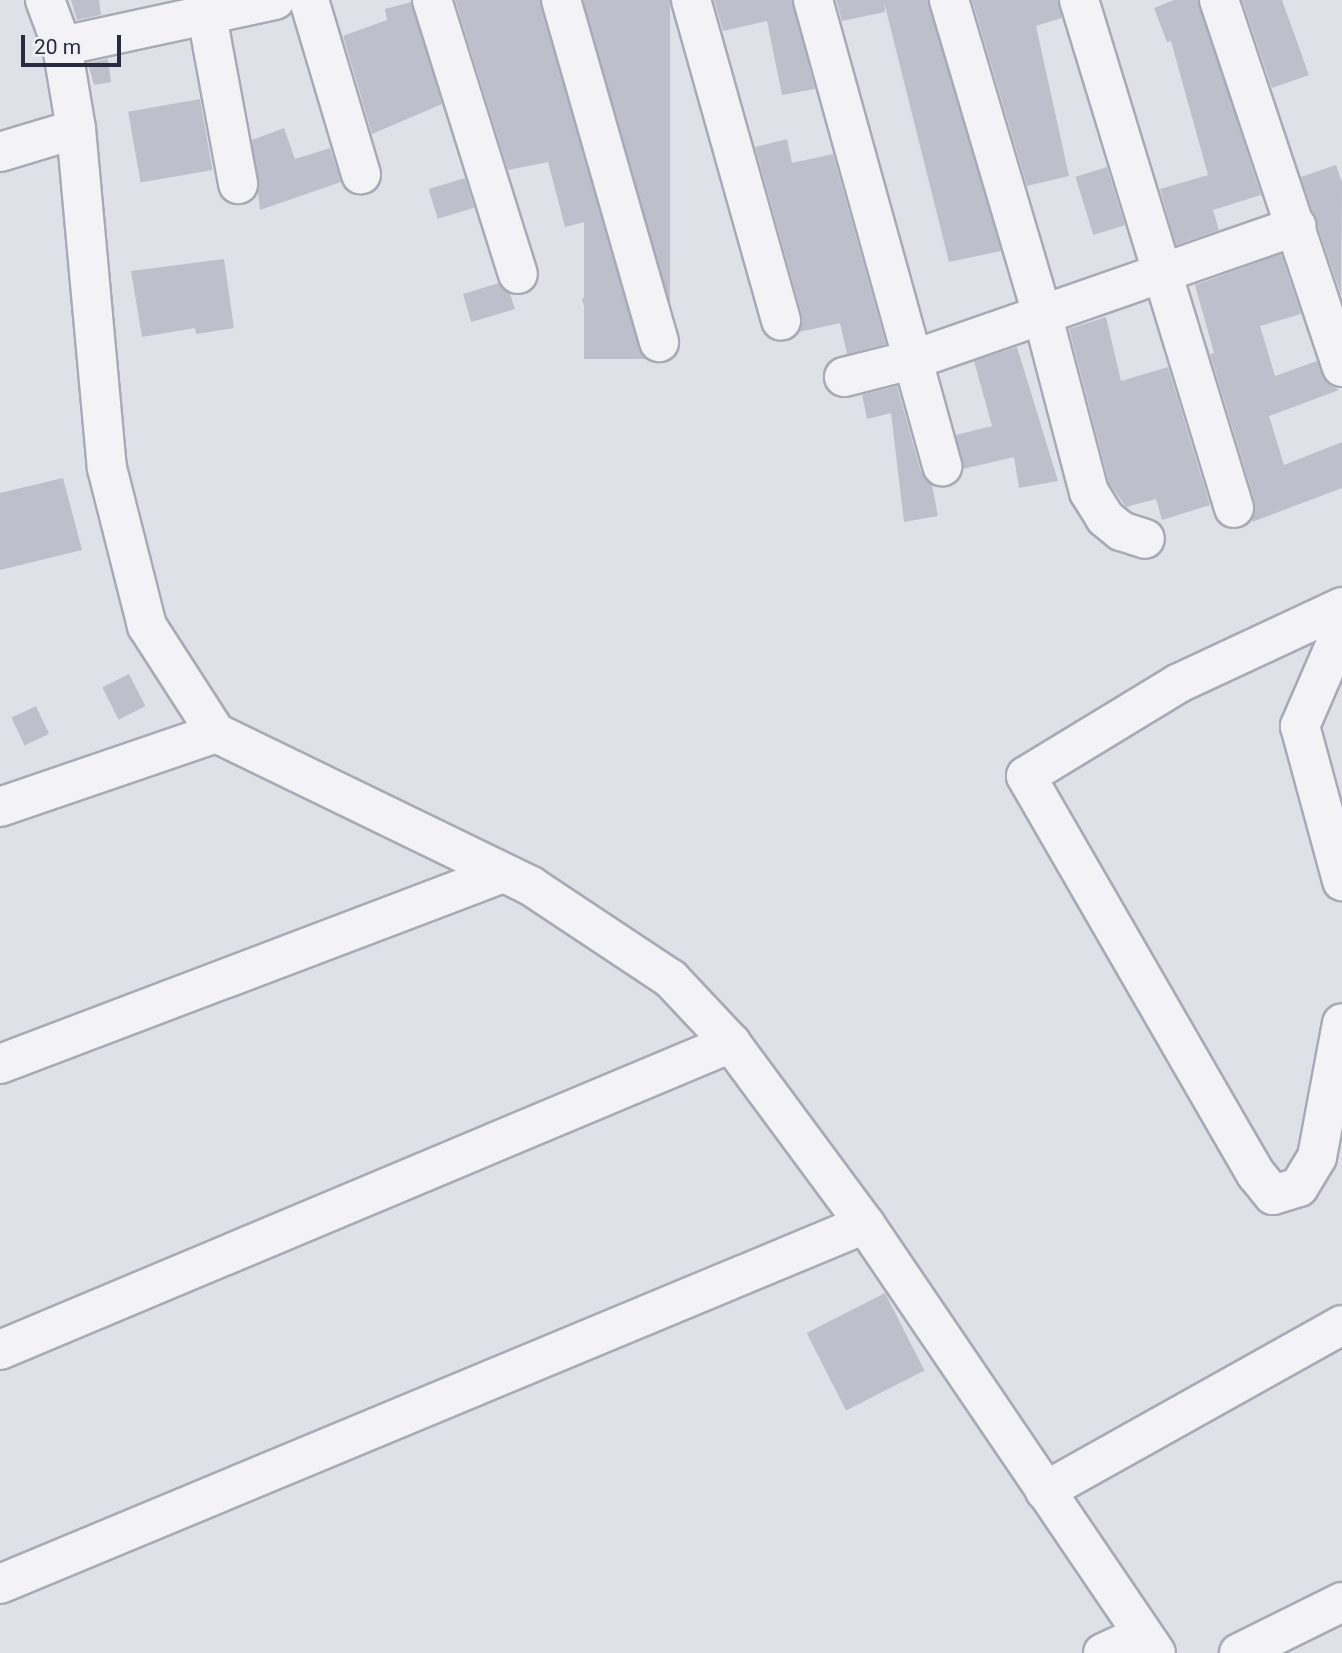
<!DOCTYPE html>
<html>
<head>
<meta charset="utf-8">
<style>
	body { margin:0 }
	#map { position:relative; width:1342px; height:1653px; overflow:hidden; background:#e0e1e8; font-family:Roboto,sans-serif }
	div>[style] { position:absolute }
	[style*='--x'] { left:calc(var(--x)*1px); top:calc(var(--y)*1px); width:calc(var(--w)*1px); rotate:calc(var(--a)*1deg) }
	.building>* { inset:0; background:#bebfcb; transform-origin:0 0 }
	.roads { filter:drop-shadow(2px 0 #a9aab5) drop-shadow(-2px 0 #a9aab5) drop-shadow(0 2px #a9aab5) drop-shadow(0 -2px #a9aab5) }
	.minor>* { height:38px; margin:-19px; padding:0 19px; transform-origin:19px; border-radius:19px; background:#f3f3f7 }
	span { translate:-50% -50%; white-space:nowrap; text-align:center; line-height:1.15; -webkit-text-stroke:5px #f0f0f6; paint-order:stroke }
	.scale { position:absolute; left:21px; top:35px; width:100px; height:32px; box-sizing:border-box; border:4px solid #2a2b3f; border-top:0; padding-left:9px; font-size:21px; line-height:24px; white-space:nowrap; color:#2a2b3f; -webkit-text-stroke:5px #f0f0f6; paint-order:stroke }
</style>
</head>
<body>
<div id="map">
	<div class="building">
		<div style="clip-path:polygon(71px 0,99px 0,101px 15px,77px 20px)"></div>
		<div style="clip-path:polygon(455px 0,540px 0,601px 218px,565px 227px,548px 162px,508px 170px)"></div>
		<div style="left:584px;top:0;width:86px;height:359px"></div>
		<div style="clip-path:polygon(714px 0,792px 0,815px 89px,782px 95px,767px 21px,723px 31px)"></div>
		<div style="clip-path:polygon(836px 0,928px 0,1001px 251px,949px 262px,884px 2px,885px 12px,842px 21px)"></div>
		<div style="clip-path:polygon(972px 0,1058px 0,1062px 18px,1036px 26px,1069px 176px,1027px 186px)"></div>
		<div style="clip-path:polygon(1174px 0,1198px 0,1261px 195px,1213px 210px,1219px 230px,1176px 245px,1160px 189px,1208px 175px,1171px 41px,1167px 42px,1154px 8px)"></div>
		<div style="clip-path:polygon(1242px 0,1282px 0,1309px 75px,1272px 88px)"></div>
		<div style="clip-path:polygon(411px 2px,442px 104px,372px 134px,343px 36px,387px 20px,385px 9px)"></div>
		<div style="clip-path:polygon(108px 59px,111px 82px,94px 85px,88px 63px)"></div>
		<div style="left:200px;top:99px;width:72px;height:73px;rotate:80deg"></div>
		<div style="clip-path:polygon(284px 128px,295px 159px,330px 148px,341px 182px,260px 210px,252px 140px)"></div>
		<div style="clip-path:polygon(787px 139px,792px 163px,833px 154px,886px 344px,847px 354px,840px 323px,799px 332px,802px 315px,755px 147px)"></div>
		<div style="clip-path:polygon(1336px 165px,1342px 182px,1341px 295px,1301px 177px)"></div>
		<div style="left:1107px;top:167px;width:61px;height:33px;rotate:73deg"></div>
		<div style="left:465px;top:178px;width:31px;height:38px;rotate:73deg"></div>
		<div style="clip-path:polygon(1281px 254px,1301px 314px,1260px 326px,1275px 376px,1317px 361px,1327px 383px,1339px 390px,1269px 416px,1284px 465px,1342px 442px,1342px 488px,1252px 522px,1255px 502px,1210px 354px,1214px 353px,1195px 285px)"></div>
		<div style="clip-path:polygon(224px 259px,234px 328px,196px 334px,195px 328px,142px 337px,131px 271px)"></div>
		<div style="clip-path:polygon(499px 283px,510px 294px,515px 309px,471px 322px,463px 294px)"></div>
		<div style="left:620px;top:287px;width:39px;height:40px;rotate:73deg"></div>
		<div style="clip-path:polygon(1106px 317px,1121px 381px,1168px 367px,1210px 505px,1162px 520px,1156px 499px,1126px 507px,1109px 483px,1069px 329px)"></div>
		<div style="clip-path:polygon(1017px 347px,1058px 481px,1019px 488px,1014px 457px,963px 469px,956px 435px,992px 426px,974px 361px)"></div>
		<div style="clip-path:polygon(897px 386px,921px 472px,932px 485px,938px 516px,904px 522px,891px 413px,867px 419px,862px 395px)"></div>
		<div style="clip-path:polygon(63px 478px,82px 550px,0 570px,0 493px)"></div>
		<div style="left:129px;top:674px;width:36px;height:30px;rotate:63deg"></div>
		<div style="left:36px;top:706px;width:31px;height:27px;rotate:65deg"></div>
		<div style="left:885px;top:1293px;width:87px;height:88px;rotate:63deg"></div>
	</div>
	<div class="roads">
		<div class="minor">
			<div style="--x:45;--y:0;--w:49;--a:69.7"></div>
			<div style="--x:62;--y:46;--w:84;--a:80.4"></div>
			<div style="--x:76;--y:129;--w:340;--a:84.8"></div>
			<div style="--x:107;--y:468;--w:163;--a:75.8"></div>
			<div style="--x:147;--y:626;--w:127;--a:57.2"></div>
			<div style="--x:216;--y:733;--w:350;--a:25.9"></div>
			<div style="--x:531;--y:886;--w:168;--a:33.6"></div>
			<div style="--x:671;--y:979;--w:88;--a:46.8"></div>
			<div style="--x:731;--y:1043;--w:225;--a:53.5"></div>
			<div style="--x:865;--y:1224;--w:518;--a:55.85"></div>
			<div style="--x:309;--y:0;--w:182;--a:73.4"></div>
			<div style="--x:432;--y:0;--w:287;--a:72.6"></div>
			<div style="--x:561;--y:0;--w:356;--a:74"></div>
			<div style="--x:691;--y:0;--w:333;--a:74.3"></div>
			<div style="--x:813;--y:0;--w:484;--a:74.5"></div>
			<div style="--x:949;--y:0;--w:327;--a:73.5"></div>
			<div style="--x:1042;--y:313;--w:185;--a:75.3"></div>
			<div style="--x:1089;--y:492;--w:31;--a:58"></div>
			<div style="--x:1105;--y:518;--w:21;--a:39"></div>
			<div style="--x:1121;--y:531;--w:25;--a:18"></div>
			<div style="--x:1079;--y:0;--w:531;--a:73.03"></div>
			<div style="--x:1219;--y:0;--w:387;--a:71.5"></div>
			<div style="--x:207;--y:16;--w:171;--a:79.5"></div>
			<div style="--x:62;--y:46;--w:218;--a:-12.2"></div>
			<div style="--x:0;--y:152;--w:79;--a:-16.8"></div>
			<div style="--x:844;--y:377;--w:73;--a:-14.2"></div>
			<div style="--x:915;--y:359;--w:404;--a:-19.2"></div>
			<div style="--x:1342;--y:607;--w:180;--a:155"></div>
			<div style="--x:1179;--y:683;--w:179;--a:148.7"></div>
			<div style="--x:1026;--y:776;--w:460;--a:60"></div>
			<div style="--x:1256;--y:1174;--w:27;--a:51"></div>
			<div style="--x:1273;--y:1195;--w:27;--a:-17"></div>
			<div style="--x:1299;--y:1187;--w:35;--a:-59"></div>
			<div style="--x:1317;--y:1157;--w:136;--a:-79.4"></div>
			<div style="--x:1342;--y:629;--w:106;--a:113.4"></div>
			<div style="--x:1300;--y:726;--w:161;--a:74.8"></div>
			<div style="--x:0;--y:807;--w:228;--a:-18.9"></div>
			<div style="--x:0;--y:1064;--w:538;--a:-20.79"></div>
			<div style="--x:0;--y:1350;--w:793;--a:-22.78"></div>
			<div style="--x:1045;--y:1491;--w:340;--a:-29.2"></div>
			<div style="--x:0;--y:1584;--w:937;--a:-22.6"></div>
			<div style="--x:1103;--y:1653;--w:43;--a:-24.8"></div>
			<div style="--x:1239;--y:1653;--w:115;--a:-26.3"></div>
		</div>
	</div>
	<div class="scale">20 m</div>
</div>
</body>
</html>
